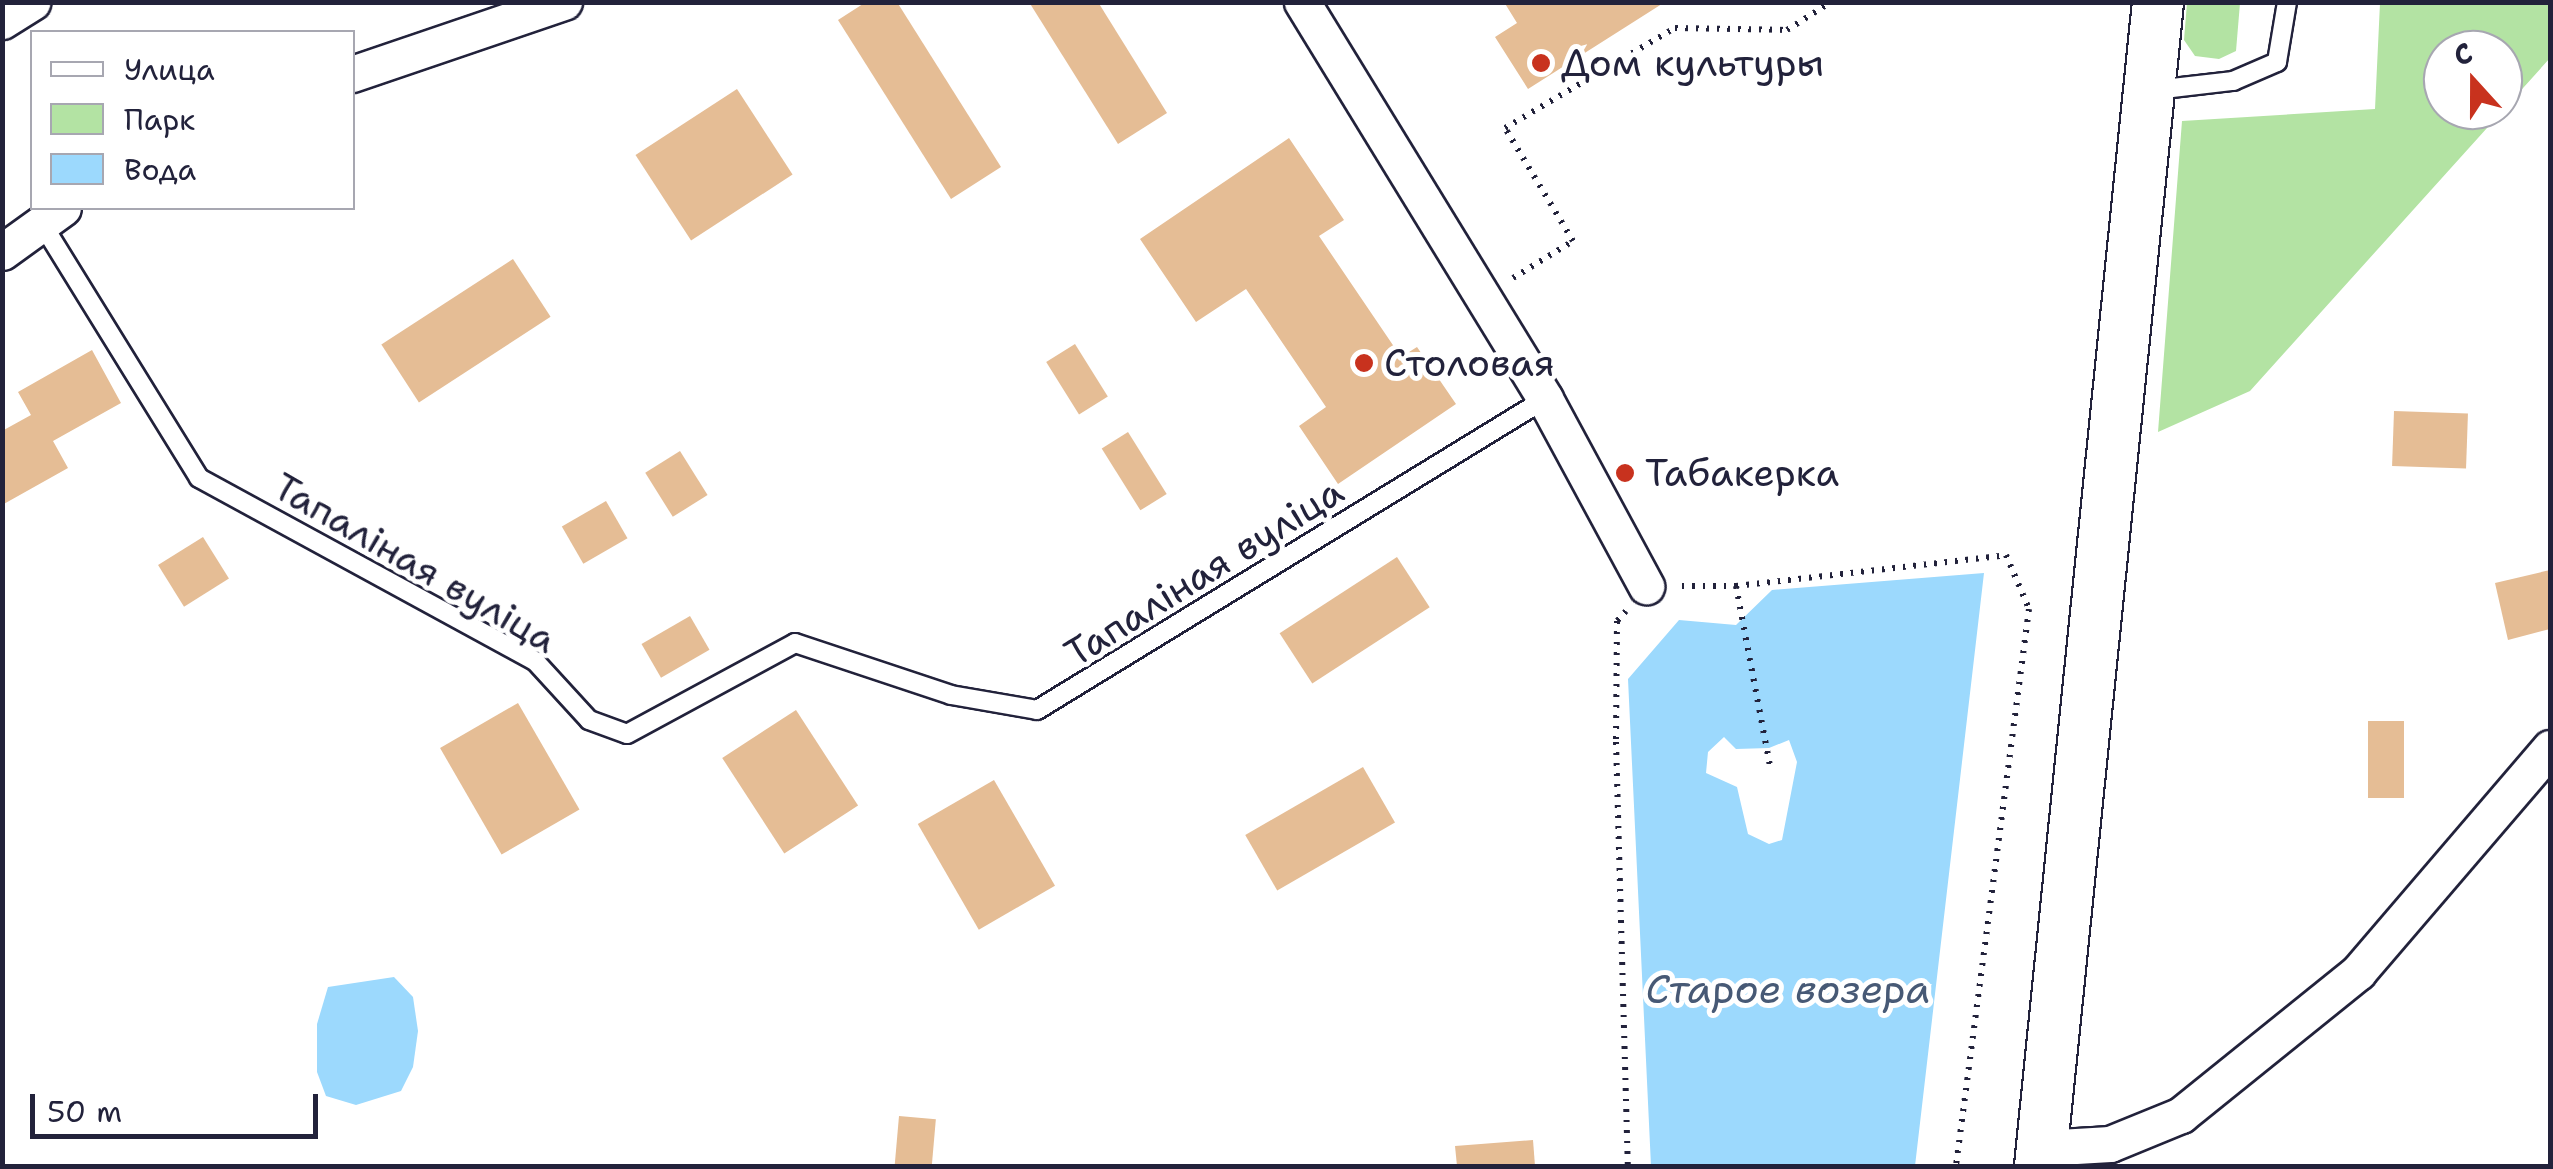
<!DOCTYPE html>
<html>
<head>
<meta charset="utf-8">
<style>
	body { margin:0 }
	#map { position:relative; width:2553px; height:1169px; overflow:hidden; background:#fff; font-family:"Shantell Sans",sans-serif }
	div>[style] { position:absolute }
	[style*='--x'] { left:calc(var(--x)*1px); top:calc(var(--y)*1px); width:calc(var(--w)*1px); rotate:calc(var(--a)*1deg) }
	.green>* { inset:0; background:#b3e3a3 }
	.water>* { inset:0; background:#9cd9fd }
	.building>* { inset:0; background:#e5bd95; transform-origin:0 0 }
	.path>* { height:6px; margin-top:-3px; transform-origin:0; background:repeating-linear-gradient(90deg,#22223b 0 2.5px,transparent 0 10.5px) }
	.roads { filter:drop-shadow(2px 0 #22223b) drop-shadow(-2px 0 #22223b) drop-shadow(0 2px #22223b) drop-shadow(0 -2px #22223b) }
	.lane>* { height:18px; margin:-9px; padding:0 9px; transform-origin:9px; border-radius:9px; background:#fff }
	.street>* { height:35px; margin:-17.5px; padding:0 17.5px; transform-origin:17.5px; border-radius:17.5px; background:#fff }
	.secondary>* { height:50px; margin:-25px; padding:0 25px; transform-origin:25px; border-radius:25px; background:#fff }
	.dots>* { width:28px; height:28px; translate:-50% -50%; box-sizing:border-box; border:5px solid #fff; border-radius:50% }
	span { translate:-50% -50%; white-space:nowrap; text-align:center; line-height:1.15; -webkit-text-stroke:10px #fff; paint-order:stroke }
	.poi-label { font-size:38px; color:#22223b }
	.left { translate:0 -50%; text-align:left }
	.street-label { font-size:38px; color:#22223b }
	.water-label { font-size:40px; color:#475975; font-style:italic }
	.frame { position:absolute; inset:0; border:5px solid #22223b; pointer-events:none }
	.legend { position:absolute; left:30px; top:30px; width:325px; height:180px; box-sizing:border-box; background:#fff; border:2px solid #a7a7b1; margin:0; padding:12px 18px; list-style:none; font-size:30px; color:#22223b }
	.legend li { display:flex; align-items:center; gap:20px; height:50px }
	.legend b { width:50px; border:2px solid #a7a7b1 }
	.north { position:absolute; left:2423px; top:30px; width:100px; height:100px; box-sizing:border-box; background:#fff; border:2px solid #a7a7b1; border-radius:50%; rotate:339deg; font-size:28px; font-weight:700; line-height:40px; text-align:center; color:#22223b }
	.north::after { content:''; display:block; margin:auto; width:35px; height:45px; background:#c8321e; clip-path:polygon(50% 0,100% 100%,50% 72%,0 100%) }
	.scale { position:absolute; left:30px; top:1094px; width:288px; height:45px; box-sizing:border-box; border:5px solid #22223b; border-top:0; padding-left:12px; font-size:30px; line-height:35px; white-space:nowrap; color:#22223b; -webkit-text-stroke:8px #fff; paint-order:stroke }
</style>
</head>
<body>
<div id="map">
	<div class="green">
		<div style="clip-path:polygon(2187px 3px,2240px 3px,2236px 51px,2219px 59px,2195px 56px,2184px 40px)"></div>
		<div style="clip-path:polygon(evenodd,2380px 3px,2550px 3px,2550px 58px,2250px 391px,2158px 432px,2182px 121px,2375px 109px,2380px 3px,2443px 50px,2503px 50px,2503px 110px,2443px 110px,2443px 50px)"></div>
	</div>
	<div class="water">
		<div style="clip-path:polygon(evenodd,1984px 573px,1915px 1166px,1651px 1166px,1628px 679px,1679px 620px,1736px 625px,1772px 590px,1984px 573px,1724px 737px,1736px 749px,1769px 748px,1789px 740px,1797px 762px,1782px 840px,1769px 844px,1748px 834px,1737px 787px,1706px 773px,1708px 752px,1724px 737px)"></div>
		<div style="clip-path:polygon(394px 977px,413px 997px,418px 1031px,413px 1067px,401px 1091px,356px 1105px,326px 1096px,317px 1072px,317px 1024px,328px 987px)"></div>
	</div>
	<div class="building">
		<div style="clip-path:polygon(866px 2px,897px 2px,1001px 167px,951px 199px,838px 20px)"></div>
		<div style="clip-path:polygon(1029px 2px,1098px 2px,1167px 113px,1118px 144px)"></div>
		<div style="clip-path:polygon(1504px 2px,1665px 2px,1528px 89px,1495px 37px,1517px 23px)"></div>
		<div style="left:737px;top:89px;width:102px;height:121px;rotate:57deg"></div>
		<div style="clip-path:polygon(1289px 138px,1344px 220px,1319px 236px,1401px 357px,1417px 347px,1456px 404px,1338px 484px,1299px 426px,1326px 407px,1246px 289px,1196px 322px,1140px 239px)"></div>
		<div style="left:513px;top:259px;width:69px;height:157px;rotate:57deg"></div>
		<div style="left:1075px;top:344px;width:62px;height:34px;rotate:58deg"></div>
		<div style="clip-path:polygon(92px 350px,121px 403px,53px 441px,68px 468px,2px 505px,2px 431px,31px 415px,18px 392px)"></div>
		<div style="left:2394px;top:411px;width:74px;height:55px;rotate:2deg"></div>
		<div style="left:1128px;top:432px;width:73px;height:31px;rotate:58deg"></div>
		<div style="left:680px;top:451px;width:52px;height:41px;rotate:58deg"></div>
		<div style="left:606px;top:501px;width:43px;height:51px;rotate:60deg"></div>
		<div style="left:203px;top:537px;width:49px;height:53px;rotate:58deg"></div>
		<div style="left:1397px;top:557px;width:60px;height:140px;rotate:57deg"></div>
		<div style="clip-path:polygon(2550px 570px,2550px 629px,2508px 640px,2495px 583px)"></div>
		<div style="left:690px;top:616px;width:39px;height:56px;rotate:60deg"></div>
		<div style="left:518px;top:703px;width:123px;height:90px;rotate:60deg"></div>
		<div style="left:796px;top:710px;width:114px;height:88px;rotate:57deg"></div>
		<div style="left:2368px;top:721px;width:36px;height:77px"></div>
		<div style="left:1363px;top:767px;width:64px;height:136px;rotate:60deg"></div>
		<div style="left:994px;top:780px;width:122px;height:88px;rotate:60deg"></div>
		<div style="left:899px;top:1116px;width:37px;height:50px;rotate:5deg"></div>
		<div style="clip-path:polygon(1533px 1140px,1535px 1166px,1457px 1166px,1455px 1146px)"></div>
	</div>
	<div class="path">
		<div style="--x:1513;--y:278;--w:70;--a:-31.7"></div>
		<div style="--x:1573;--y:241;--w:132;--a:-121"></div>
		<div style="--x:1505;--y:128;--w:197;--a:-30.5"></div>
		<div style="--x:1675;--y:28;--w:112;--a:1"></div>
		<div style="--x:1787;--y:30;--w:52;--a:-32.5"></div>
		<div style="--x:1682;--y:586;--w:54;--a:0"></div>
		<div style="--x:1736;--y:586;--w:272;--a:-6.5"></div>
		<div style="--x:2006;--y:555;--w:59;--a:66.9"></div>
		<div style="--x:2029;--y:609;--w:562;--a:97.47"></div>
		<div style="--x:1736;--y:586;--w:188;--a:79.3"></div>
		<div style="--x:1626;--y:611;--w:13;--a:132"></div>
		<div style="--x:1617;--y:621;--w:121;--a:90.5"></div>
		<div style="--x:1616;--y:742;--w:424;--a:88.4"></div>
	</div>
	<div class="roads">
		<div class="lane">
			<div style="--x:2155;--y:90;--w:79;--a:-6.6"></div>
			<div style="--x:2233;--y:81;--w:48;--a:-23.4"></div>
			<div style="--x:2277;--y:62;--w:61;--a:-80.5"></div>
			<div style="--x:41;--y:222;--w:301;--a:58.3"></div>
			<div style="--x:199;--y:478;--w:383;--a:28.6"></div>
			<div style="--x:535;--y:661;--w:80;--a:47.5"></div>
			<div style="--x:589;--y:720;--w:40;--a:20.2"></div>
			<div style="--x:627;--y:734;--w:191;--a:-28.4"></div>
			<div style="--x:795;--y:643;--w:164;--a:18.4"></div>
			<div style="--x:951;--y:695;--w:87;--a:9.9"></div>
			<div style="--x:1037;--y:710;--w:596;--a:-31.48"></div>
		</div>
		<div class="street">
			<div style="--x:1302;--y:2;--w:465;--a:58.5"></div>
			<div style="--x:1545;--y:399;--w:213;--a:61.6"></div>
			<div style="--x:2;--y:21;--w:36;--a:-32"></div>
			<div style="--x:352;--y:74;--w:224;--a:-18.8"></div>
			<div style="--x:2;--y:252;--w:75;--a:-35.8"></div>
			<div style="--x:2042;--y:1148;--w:68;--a:-3.4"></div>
			<div style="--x:2110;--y:1144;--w:77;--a:-22.2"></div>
			<div style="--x:2181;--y:1115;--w:228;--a:-38.9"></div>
			<div style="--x:2358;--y:972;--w:295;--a:-49.4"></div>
		</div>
		<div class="secondary">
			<div style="--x:2040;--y:1166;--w:1170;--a:-84.21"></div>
		</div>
	</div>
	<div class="dots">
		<div style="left:1541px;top:63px;background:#c8321e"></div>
		<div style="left:1364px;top:363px;background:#c8321e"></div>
		<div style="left:1625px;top:473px;background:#c8321e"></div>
	</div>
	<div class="poi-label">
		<span class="left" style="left:1561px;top:63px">Дом культуры</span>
		<span class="left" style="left:1384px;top:363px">Столовая</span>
		<span class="left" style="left:1645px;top:473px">Табакерка</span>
	</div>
	<div class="street-label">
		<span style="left:415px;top:563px;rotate:30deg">Тапаліная вуліца</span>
		<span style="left:1204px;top:572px;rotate:-32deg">Тапаліная вуліца</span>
	</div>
	<div class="water-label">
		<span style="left:1788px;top:989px">Старое возера</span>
	</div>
	<div class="frame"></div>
	<ul class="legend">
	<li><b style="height:12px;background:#fff"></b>Улица</li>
	<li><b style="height:28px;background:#b3e3a3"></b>Парк</li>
	<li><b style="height:28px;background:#9cd9fd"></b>Вода</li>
	</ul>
	<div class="north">С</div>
	<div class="scale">50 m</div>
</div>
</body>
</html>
